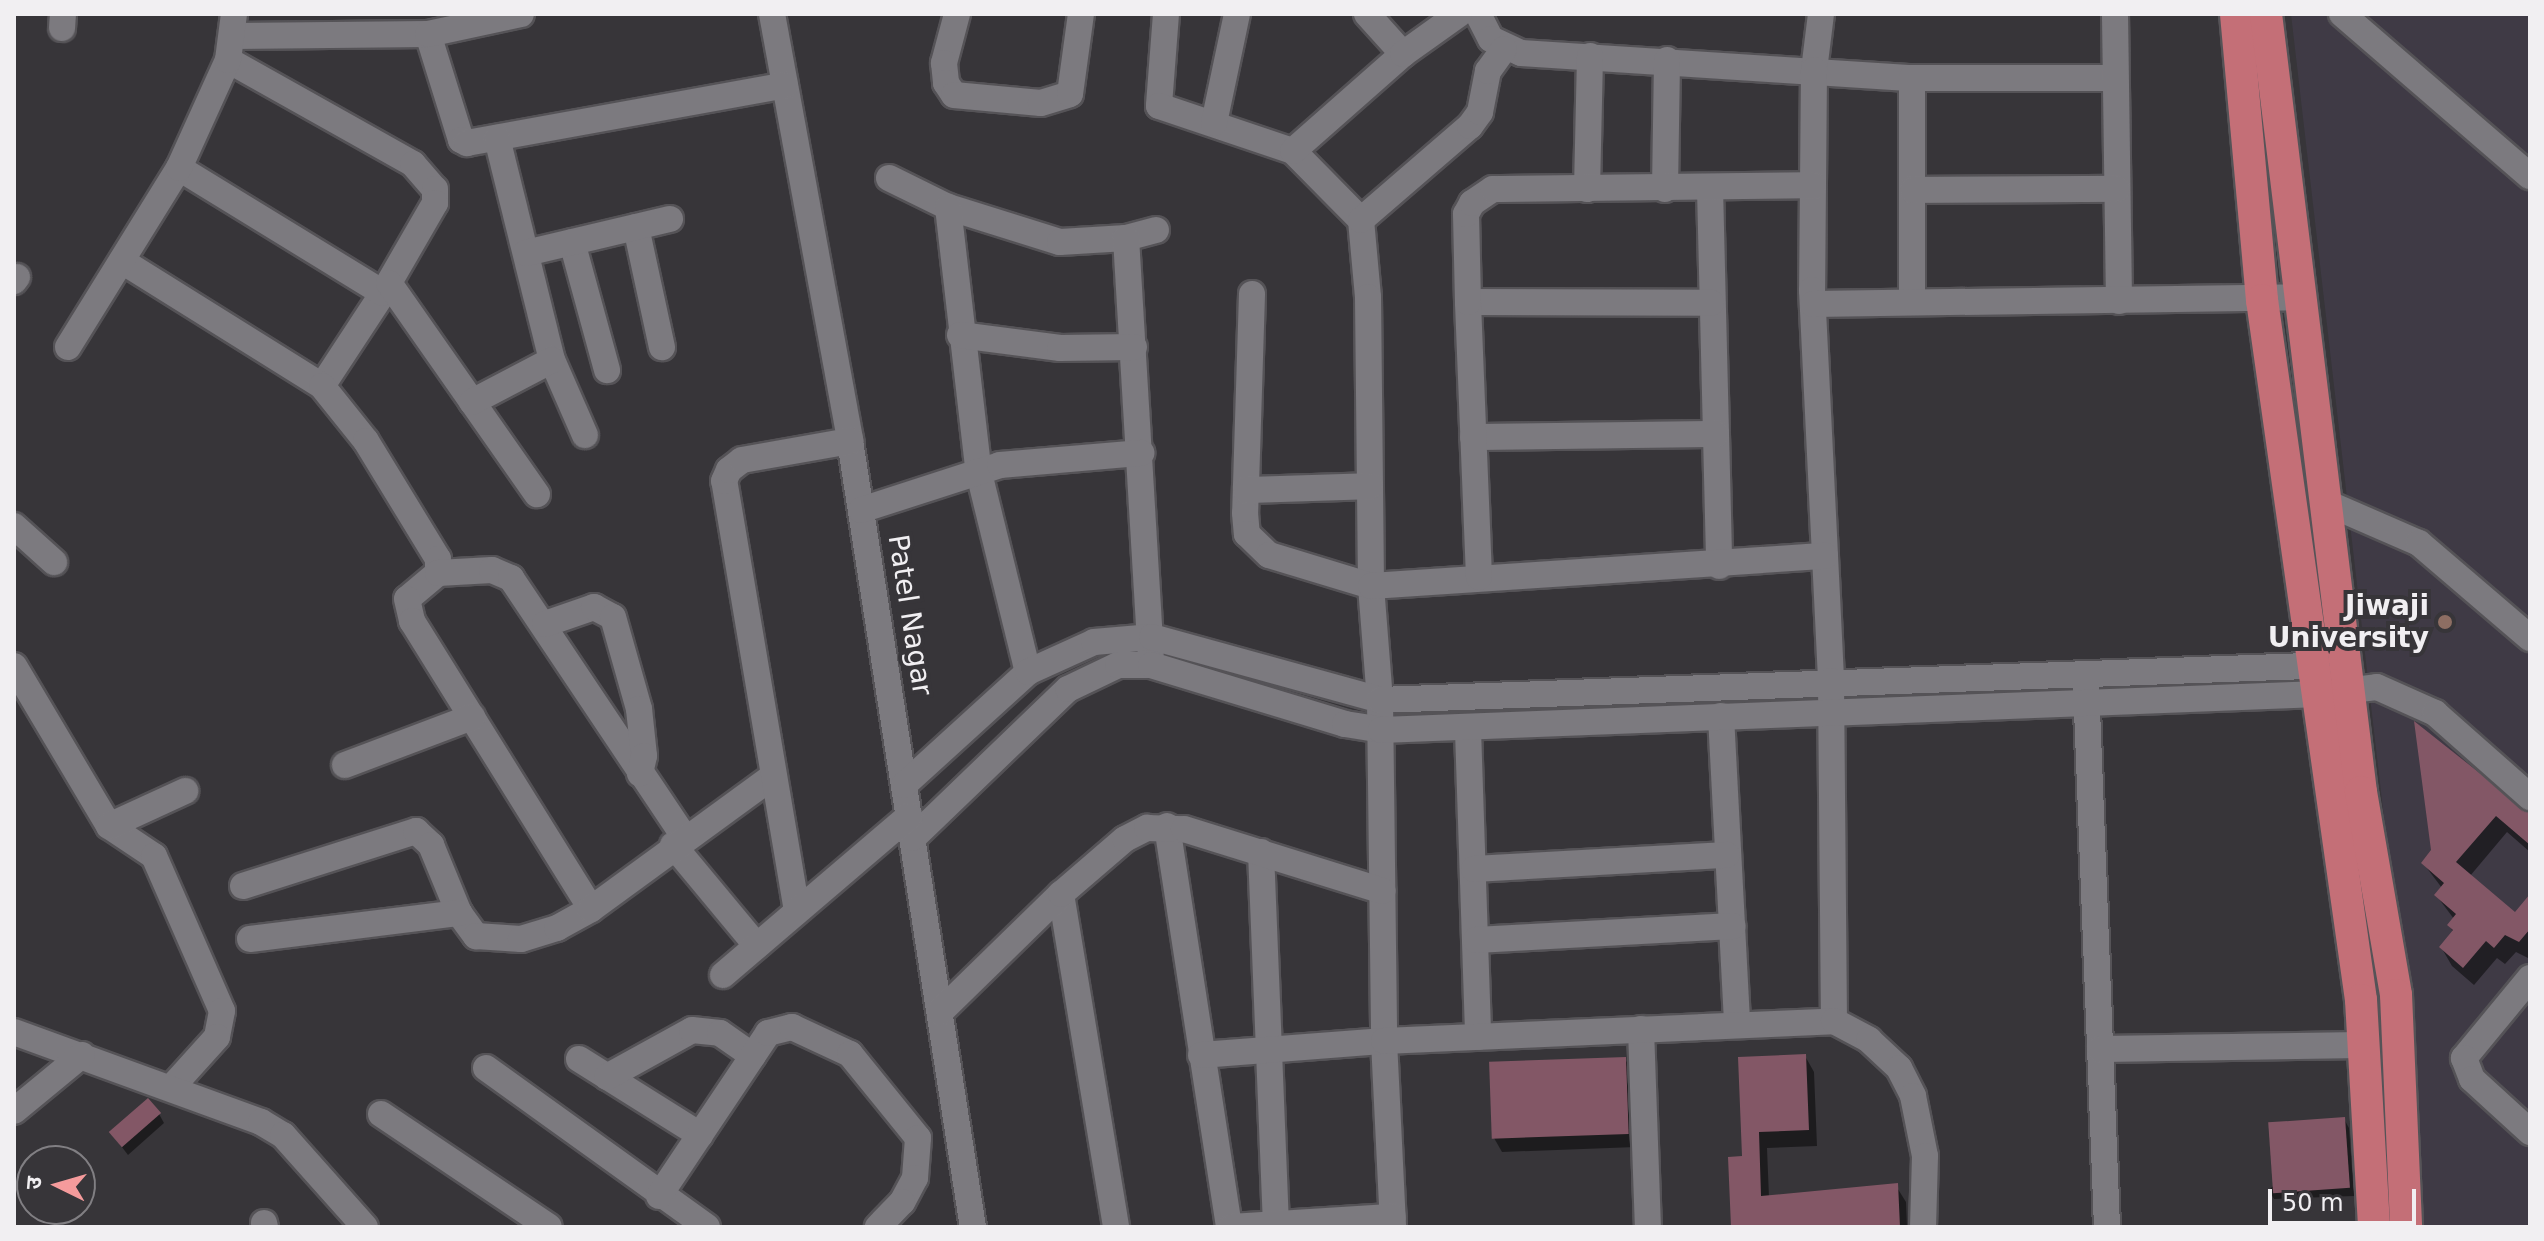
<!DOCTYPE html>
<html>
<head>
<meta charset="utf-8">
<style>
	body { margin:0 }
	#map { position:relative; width:2544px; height:1241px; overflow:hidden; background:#373539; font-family:"DejaVu Sans","Noto Sans Devanagari",sans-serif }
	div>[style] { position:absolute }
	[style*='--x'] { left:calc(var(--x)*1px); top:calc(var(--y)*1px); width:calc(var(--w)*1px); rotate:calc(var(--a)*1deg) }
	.built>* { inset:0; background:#3f3a45 }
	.shadow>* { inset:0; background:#0007 }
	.building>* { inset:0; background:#835766; transform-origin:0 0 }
	.roads { filter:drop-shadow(2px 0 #555357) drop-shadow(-2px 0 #555357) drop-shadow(0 2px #555357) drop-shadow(0 -2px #555357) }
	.minor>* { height:26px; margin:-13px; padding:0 13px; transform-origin:13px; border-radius:13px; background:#7c7a7f }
	.major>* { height:32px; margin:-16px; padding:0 16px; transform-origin:16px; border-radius:16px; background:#c46f77 }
	.dots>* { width:22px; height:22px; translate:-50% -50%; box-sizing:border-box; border:4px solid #373539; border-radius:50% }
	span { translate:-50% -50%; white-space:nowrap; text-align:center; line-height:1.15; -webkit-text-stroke:8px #373539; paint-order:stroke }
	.poi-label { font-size:28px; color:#f1eff2; font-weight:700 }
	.right { translate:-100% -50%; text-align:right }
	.street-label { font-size:28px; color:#f1eff2 }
	.frame { position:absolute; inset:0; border:16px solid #f1eff2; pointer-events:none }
	.north { position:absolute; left:16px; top:1145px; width:80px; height:80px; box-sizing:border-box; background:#373539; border:2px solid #817f83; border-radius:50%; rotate:275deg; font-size:22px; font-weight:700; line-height:32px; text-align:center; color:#f1eff2 }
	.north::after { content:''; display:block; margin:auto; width:28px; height:36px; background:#f59b9c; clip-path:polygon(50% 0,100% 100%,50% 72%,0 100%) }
	.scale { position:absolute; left:2268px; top:1189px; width:148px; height:36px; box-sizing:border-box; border:4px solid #f1eff2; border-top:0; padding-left:10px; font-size:24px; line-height:28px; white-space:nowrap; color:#f1eff2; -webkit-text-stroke:6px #373539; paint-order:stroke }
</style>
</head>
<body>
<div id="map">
	<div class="built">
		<div style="clip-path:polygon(2291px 14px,2530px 14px,2530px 1227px,2420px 1227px,2411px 1051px)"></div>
	</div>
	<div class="shadow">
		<div style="clip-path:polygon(2417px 726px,2530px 815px,2530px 852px,2507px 832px,2470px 876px,2515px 915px,2530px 897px,2530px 959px,2516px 952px,2505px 964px,2497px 958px,2474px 985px,2452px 966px,2441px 947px,2454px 933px,2449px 925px,2454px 919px,2436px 895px,2442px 888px,2423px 863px,2433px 851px)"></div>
		<div style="clip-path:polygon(1805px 1056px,1814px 1072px,1817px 1146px,1767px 1148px,1769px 1197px,1896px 1186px,1906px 1202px,1907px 1227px,1733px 1227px,1744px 1158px,1740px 1059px)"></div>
		<div style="clip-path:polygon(1625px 1059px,1633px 1073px,1636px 1147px,1502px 1152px,1494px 1138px)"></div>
		<div style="clip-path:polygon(159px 1114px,164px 1123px,128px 1155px,112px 1134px)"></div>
		<div style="clip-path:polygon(2344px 1119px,2349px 1128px,2354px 1196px,2274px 1199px,2269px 1190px)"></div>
	</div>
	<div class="building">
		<div style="clip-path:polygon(2414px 721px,2530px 813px,2530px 845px,2496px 816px,2456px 862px,2515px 912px,2530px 894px,2530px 929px,2519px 942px,2505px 935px,2494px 948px,2486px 941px,2463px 968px,2439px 947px,2453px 930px,2447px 925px,2456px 914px,2434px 895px,2444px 883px,2421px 863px,2431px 850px)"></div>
		<div style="clip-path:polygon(1806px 1054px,1809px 1130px,1759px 1132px,1761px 1196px,1898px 1183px,1900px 1227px,1731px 1227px,1728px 1157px,1742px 1156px,1738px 1057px)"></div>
		<div style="left:1626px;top:1057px;width:77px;height:137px;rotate:88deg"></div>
		<div style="left:148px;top:1098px;width:20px;height:52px;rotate:49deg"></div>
		<div style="left:2345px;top:1117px;width:71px;height:77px;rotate:86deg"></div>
	</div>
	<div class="roads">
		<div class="minor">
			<div style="--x:772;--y:14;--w:434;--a:79.6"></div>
			<div style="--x:850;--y:441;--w:796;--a:81.11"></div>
			<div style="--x:957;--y:14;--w:51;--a:104.9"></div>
			<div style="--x:944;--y:63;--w:20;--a:84"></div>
			<div style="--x:946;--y:83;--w:14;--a:56"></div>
			<div style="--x:954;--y:95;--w:87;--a:5.3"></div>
			<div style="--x:1041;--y:103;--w:30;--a:-17"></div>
			<div style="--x:1070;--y:94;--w:81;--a:-82.2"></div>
			<div style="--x:1166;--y:14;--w:92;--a:94.4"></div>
			<div style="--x:1159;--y:106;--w:141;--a:18.6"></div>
			<div style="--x:1293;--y:151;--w:97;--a:45.4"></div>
			<div style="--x:1361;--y:220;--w:77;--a:84.8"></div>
			<div style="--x:1368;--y:297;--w:289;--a:89.4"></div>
			<div style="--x:1371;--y:586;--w:114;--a:85.5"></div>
			<div style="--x:1380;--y:700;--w:341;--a:89.3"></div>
			<div style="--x:1384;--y:1041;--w:186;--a:87.2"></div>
			<div style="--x:1367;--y:14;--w:54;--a:48"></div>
			<div style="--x:1478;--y:14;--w:28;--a:63"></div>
			<div style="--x:1491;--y:39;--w:33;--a:25"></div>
			<div style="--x:1521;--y:53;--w:392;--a:3.7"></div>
			<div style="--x:1912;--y:78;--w:201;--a:0"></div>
			<div style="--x:1821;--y:14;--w:56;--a:97.1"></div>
			<div style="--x:1814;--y:70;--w:220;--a:90.5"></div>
			<div style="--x:1812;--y:290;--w:391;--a:87.2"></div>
			<div style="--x:1831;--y:681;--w:340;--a:89.5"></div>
			<div style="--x:2115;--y:14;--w:287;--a:89.2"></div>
			<div style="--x:2342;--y:14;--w:248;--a:40.8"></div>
			<div style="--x:62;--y:28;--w:14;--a:-86"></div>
			<div style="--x:428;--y:34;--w:111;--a:72.7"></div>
			<div style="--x:461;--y:140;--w:7;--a:27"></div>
			<div style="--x:467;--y:143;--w:323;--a:-10.3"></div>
			<div style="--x:234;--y:36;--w:194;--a:-0.6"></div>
			<div style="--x:428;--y:34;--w:95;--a:-12.1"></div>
			<div style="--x:228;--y:60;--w:212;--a:29.3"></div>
			<div style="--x:413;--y:164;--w:33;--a:49"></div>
			<div style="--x:435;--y:189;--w:14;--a:90"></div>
			<div style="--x:435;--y:203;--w:104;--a:120"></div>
			<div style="--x:383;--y:293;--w:111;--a:123.3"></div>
			<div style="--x:1912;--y:78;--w:224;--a:90"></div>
			<div style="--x:1214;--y:123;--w:111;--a:-78.1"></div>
			<div style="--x:497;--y:138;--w:229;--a:76.1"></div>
			<div style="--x:552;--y:360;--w:82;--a:66.3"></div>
			<div style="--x:1293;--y:151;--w:147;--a:-41.4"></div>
			<div style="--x:1403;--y:54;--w:69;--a:-35.5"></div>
			<div style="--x:179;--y:168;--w:239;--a:31.5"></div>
			<div style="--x:889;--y:178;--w:66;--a:26.2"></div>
			<div style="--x:948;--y:207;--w:117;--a:17.4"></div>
			<div style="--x:1060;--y:242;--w:66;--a:-3.5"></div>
			<div style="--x:1126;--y:238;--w:31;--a:-15"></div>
			<div style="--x:1710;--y:188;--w:378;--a:88.6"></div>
			<div style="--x:1587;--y:189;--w:133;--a:-88.7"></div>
			<div style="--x:1665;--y:189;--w:129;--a:-89.1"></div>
			<div style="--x:1913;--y:190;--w:204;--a:-0.3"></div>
			<div style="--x:948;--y:207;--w:268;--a:83.4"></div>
			<div style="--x:979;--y:473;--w:205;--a:76.2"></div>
			<div style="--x:1361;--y:220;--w:144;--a:-40.8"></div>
			<div style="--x:1470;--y:126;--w:17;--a:-54"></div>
			<div style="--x:1480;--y:112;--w:42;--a:-79"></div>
			<div style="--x:1488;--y:71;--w:27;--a:-54"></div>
			<div style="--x:636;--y:227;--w:123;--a:77.8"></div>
			<div style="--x:1126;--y:238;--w:416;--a:86.6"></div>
			<div style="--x:572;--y:242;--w:133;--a:74.7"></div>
			<div style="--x:526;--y:253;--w:148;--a:-13.3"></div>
			<div style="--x:122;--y:261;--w:236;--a:32"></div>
			<div style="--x:322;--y:386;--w:70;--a:51.3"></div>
			<div style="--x:366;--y:441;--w:138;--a:58.6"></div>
			<div style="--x:438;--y:559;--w:14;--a:90"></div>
			<div style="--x:438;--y:573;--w:40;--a:140"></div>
			<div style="--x:407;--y:599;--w:23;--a:77"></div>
			<div style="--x:412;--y:621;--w:339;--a:58.1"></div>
			<div style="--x:14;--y:281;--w:5;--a:-53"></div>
			<div style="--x:389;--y:283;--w:258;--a:55"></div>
			<div style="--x:1252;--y:294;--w:219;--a:91.8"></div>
			<div style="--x:1245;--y:513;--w:21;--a:85"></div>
			<div style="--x:1247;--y:534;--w:30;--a:44"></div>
			<div style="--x:1269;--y:555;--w:107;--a:16.9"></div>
			<div style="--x:1371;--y:586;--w:455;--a:-3.8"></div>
			<div style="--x:1468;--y:302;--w:243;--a:0.2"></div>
			<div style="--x:1813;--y:304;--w:487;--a:-0.8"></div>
			<div style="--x:960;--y:335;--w:101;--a:7.4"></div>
			<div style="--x:1060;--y:348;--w:74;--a:-0.8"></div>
			<div style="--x:68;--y:347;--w:211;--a:-58.2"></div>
			<div style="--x:179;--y:168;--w:119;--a:-65.6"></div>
			<div style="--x:228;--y:60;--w:46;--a:-82.6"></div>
			<div style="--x:472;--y:402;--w:90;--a:-27.7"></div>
			<div style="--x:1473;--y:437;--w:243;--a:-0.7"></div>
			<div style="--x:1246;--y:490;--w:124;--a:-1.8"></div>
			<div style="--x:2327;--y:503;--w:100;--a:23.5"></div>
			<div style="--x:2419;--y:543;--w:146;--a:40.6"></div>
			<div style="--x:861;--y:510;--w:146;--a:-17.9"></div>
			<div style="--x:1000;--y:465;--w:142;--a:-4.9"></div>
			<div style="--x:14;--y:526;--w:54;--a:42"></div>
			<div style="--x:438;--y:573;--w:54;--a:-3.2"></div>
			<div style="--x:492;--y:570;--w:21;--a:23"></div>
			<div style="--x:511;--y:578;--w:311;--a:56.2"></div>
			<div style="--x:1479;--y:577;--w:275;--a:-92.3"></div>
			<div style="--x:1468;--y:302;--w:88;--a:-91.3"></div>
			<div style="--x:1466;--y:214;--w:13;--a:-61"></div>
			<div style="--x:1472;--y:203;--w:25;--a:-34"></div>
			<div style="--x:1493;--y:189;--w:320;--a:-0.7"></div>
			<div style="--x:545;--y:624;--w:52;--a:-19.1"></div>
			<div style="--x:594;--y:607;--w:21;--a:28"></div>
			<div style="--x:613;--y:617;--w:96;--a:74.2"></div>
			<div style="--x:639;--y:709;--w:47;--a:83.9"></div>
			<div style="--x:644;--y:756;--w:18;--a:103"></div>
			<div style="--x:14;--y:666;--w:186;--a:59.3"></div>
			<div style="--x:109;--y:826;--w:54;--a:33.7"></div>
			<div style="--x:154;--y:856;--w:169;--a:66.3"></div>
			<div style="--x:222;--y:1011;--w:26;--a:101"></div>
			<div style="--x:217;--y:1037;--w:67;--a:132"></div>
			<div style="--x:2086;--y:683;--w:544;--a:87.79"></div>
			<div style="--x:1721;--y:716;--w:309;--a:87"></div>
			<div style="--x:1468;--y:730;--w:307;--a:88.1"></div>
			<div style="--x:345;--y:765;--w:136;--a:-20.7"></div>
			<div style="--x:904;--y:785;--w:168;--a:-42.3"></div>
			<div style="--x:1028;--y:672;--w:72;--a:-24.4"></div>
			<div style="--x:1094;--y:642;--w:58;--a:-4.9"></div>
			<div style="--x:1152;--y:637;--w:237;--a:15.4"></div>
			<div style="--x:1380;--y:700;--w:954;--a:-2.1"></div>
			<div style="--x:109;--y:826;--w:84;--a:-24.7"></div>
			<div style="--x:1167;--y:826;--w:406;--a:81.2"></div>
			<div style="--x:913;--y:838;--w:215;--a:-43.9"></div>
			<div style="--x:1068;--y:689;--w:55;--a:-25.6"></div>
			<div style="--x:1118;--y:665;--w:33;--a:0"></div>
			<div style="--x:1151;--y:665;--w:203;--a:16.9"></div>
			<div style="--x:1345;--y:724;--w:36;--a:9"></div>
			<div style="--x:1381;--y:730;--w:939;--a:-2.2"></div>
			<div style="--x:2319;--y:694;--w:58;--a:-6.9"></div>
			<div style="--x:2377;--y:687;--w:64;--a:24.1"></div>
			<div style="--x:2435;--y:713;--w:127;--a:41.5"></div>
			<div style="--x:673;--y:845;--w:131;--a:50.3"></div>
			<div style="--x:1261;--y:852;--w:372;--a:87.7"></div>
			<div style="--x:1474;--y:869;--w:253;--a:-3.2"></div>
			<div style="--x:243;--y:886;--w:182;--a:-17.6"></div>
			<div style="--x:416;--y:831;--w:21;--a:43"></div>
			<div style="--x:431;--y:845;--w:74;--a:67.6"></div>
			<div style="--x:459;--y:913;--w:29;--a:54"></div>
			<div style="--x:476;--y:936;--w:45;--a:3.8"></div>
			<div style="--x:521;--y:939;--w:38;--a:-17"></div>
			<div style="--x:557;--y:928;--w:39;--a:-29"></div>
			<div style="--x:591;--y:909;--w:224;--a:-36.1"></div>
			<div style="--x:1061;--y:894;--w:338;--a:80.6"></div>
			<div style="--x:797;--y:911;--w:436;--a:-99.6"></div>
			<div style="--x:724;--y:481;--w:12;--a:-66"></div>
			<div style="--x:729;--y:470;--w:16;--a:-38"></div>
			<div style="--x:742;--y:460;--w:110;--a:-10"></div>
			<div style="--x:250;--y:939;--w:211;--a:-7.1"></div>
			<div style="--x:1476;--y:940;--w:257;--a:-3.1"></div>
			<div style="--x:723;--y:975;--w:245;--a:-40.5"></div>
			<div style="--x:2530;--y:978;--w:104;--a:129.5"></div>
			<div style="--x:2464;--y:1058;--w:22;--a:69"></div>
			<div style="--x:2472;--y:1079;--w:79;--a:42.4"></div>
			<div style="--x:940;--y:1012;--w:169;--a:-44.3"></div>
			<div style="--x:1061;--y:894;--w:84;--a:-40.7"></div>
			<div style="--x:1125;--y:839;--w:25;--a:-27"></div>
			<div style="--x:1147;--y:828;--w:37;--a:2"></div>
			<div style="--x:1184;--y:829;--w:208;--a:17.3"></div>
			<div style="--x:1641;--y:1029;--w:198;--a:88"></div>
			<div style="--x:14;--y:1032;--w:263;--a:20"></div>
			<div style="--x:261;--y:1122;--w:26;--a:31"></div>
			<div style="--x:283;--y:1135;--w:123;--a:48.3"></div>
			<div style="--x:2100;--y:1049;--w:264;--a:-0.9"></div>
			<div style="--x:1201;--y:1055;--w:184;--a:-4.4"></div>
			<div style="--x:1384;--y:1041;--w:450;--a:-2.5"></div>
			<div style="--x:1834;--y:1021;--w:40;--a:28"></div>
			<div style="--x:1869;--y:1040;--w:41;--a:43"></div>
			<div style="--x:1899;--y:1068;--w:31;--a:63"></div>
			<div style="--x:1913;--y:1096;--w:61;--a:78.7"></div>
			<div style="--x:1925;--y:1156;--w:71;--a:91.6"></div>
			<div style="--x:579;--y:1059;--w:143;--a:32.1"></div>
			<div style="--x:486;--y:1068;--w:272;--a:35.7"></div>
			<div style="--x:607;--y:1077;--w:97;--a:-28.9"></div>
			<div style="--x:692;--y:1030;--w:28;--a:6"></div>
			<div style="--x:720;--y:1033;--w:40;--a:34.9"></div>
			<div style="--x:14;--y:1111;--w:88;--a:-39.5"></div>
			<div style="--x:381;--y:1114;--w:202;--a:33.9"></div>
			<div style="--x:659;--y:1196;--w:196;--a:-56.2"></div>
			<div style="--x:768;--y:1033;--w:25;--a:-14"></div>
			<div style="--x:792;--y:1027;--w:64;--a:25"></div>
			<div style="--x:850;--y:1054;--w:108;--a:51"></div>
			<div style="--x:918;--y:1138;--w:40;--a:94.3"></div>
			<div style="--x:915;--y:1178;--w:27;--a:118"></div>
			<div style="--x:902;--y:1202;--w:35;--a:134"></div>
			<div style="--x:264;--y:1223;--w:4;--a:76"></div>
			<div style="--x:1232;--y:1227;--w:161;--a:-3.6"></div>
		</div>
		<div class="major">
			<div style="--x:2236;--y:14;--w:287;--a:84.8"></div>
			<div style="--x:2262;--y:300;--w:707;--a:81.95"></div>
			<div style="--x:2361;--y:1000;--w:227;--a:86.7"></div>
			<div style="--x:2266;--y:14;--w:784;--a:83.04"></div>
			<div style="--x:2361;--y:792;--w:206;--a:80.2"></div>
			<div style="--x:2396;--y:995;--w:232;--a:87.5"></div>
		</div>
	</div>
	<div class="dots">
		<div style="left:2445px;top:622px;background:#8d6e63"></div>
	</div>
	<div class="poi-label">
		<span class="right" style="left:2429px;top:622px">Jiwaji<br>University</span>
	</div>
	<div class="street-label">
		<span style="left:910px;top:615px;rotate:81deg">Patel Nagar</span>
	</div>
	<div class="frame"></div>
	<div class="north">उ</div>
	<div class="scale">50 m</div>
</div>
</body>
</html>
